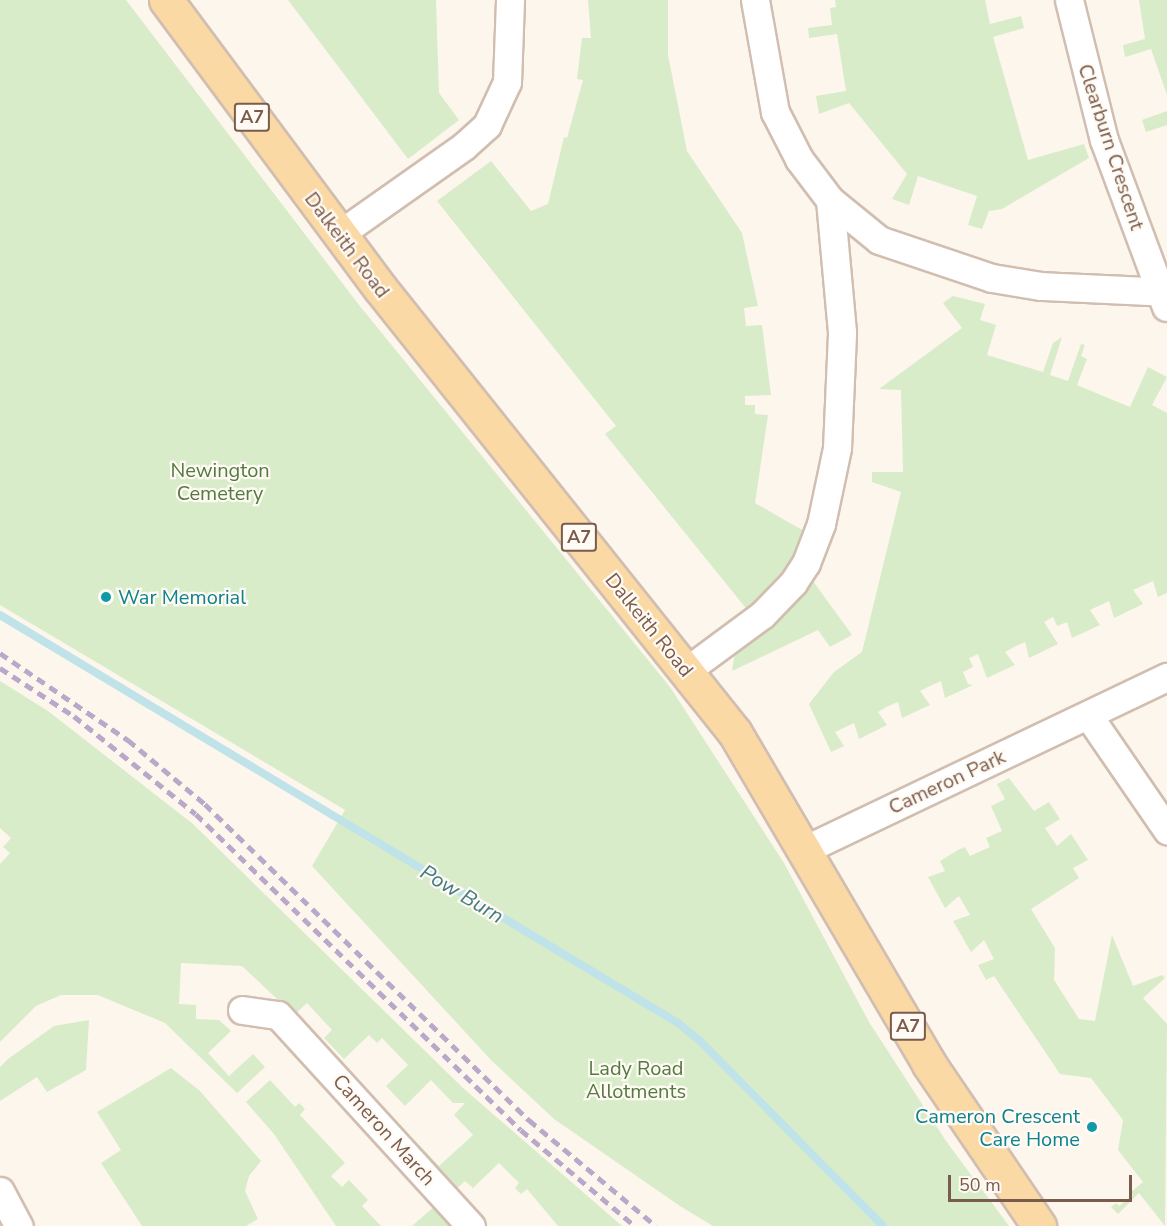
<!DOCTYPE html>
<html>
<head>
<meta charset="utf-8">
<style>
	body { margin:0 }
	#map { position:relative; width:1167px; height:1226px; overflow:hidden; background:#fdf6ec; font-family:"Nunito Sans",sans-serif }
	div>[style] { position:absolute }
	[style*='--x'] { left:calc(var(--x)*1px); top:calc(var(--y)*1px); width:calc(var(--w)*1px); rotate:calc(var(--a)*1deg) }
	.green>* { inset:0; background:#d8ecc9 }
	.stream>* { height:8px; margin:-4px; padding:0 4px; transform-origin:4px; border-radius:4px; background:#bfe3e8 }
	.roads { filter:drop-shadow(2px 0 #d1beb0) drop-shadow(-2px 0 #d1beb0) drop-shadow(0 2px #d1beb0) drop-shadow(0 -2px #d1beb0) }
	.minor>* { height:27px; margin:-13.5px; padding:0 13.5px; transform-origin:13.5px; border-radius:13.5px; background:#fff }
	.major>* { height:33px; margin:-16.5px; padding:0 16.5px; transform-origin:16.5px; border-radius:16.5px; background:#fbd9a5 }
	.rail>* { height:4.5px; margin-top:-2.25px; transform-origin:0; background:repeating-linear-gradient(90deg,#b9a8c9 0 9px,transparent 0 15px) }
	.dots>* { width:16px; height:16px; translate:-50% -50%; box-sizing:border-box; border:3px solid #fffaf3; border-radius:50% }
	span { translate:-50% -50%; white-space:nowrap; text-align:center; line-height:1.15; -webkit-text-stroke:4.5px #fffaf3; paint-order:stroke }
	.shield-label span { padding:2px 4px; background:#fffaf3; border:2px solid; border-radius:4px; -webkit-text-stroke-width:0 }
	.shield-label { font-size:18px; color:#7a5c4d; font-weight:700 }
	.street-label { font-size:20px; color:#7a5c4d }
	.park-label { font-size:20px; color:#537a41 }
	.culture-label { font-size:20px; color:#0d838f }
	.left { translate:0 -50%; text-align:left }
	.right { translate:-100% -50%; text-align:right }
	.water-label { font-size:21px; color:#437c86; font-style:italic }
	.scale { position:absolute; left:948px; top:1175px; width:184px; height:27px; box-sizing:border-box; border:3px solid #7a5c4d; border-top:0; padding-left:8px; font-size:18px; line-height:21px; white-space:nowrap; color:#7a5c4d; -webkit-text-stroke:4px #fffaf3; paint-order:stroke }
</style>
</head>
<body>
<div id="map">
	<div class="green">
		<div style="clip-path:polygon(0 0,126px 0,359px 305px,670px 687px,784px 863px,869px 1022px,946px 1141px,1009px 1226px,713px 1226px,680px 1206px,554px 1119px,491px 1060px,312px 866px,345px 810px,0 605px)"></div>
		<div style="clip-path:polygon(288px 0,436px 0,439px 93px,459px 120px,408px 159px)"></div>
		<div style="clip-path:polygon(588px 0,668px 0,668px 55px,687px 151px,742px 233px,758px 306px,744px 308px,746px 326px,762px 325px,771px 395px,745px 396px,745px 405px,755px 405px,755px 414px,768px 415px,755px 503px,804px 531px,787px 572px,749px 612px,605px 434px,616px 426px,437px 201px,491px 161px,531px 211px,548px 204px,564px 137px,567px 138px,583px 80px,577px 79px,582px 38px,591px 38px)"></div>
		<div style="clip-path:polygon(835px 0,985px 0,990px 24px,1021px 16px,1024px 28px,993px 37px,1028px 160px,1084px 144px,1089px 158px,1002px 209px,989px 211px,982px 229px,968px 225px,977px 196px,918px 176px,909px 205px,892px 199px,907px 174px,849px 103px,819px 114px,816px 96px,846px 91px,837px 34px,809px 38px,808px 28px,832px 25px,830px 8px,836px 7px)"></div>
		<div style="clip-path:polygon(1139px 0,1167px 0,1167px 95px,1151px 49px,1125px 57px,1123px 45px,1145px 39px)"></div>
		<div style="clip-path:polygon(1167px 111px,1167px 125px,1146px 132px,1142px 120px)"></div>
		<div style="clip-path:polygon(953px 296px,985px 304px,980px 320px,996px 325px,987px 355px,1043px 372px,1053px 343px,1062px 337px,1050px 375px,1068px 381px,1081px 344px,1085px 345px,1081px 356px,1087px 359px,1077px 385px,1130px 407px,1148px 367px,1167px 377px,1152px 405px,1167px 413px,1167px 593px,1158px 597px,1153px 581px,1133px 590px,1143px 604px,1114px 618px,1109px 601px,1090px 610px,1100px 625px,1072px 638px,1067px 622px,1057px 626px,1053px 617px,1044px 622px,1058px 644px,1029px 658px,1025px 642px,1016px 646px,1005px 652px,1015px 665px,987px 678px,978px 654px,969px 658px,973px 667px,963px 672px,968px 684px,973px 685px,945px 698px,941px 681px,930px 686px,920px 691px,930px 705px,902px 718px,898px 702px,888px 706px,878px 712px,887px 725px,859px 739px,854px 723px,835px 732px,844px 746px,831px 752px,809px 704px,834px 672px,862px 652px,901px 492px,872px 482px,872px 472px,903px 472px,901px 390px,879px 389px,962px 328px,943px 303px)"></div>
		<div style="clip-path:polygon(813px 581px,852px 635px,830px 647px,818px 630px,732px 671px,735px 652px,789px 609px)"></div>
		<div style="clip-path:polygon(0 681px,48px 711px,193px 824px,463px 1088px,622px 1226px,558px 1226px,527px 1189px,521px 1194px,515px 1188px,519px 1183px,499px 1163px,473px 1188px,465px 1181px,452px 1193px,414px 1152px,420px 1146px,439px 1166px,473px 1135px,454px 1115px,465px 1103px,453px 1103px,431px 1080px,405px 1106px,386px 1086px,408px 1065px,382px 1038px,377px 1043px,369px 1035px,344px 1059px,324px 1038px,332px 1030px,307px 1003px,294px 1015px,242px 966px,181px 963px,179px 1004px,196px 1005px,196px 1019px,219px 1020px,231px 1031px,208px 1053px,229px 1076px,253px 1054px,265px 1067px,237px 1093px,165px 1023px,98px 995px,61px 995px,36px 1006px,0 1042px,0 864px,10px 853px,3px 847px,11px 838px,0 828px)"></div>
		<div style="clip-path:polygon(1009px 778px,1034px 811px,1049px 802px,1060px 819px,1045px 828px,1057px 846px,1071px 834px,1088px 860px,1073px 868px,1079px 878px,1031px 909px,1055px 948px,1054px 980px,1079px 1019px,1095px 1021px,1112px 935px,1133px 986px,1162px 975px,1165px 978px,1143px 998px,1167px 1024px,1165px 1226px,1139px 1193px,1118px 1214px,1111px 1207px,1116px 1203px,1119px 1206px,1133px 1195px,1131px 1192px,1143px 1182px,1118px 1150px,1123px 1120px,1091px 1078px,1060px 1074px,994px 976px,986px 980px,978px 965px,994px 959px,984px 940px,971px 952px,953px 921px,970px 915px,959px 896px,945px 908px,928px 877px,945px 871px,940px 861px,958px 850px,965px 847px,970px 856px,990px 847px,986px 838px,1002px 831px,991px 806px,1005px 799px,997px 784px)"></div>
		<div style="clip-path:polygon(89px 1020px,86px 1070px,47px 1092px,37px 1077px,0 1101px,0 1067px,8px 1059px,54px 1026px)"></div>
		<div style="clip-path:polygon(171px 1068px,200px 1091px,261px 1161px,249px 1176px,245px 1191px,258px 1219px,246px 1226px,142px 1226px,101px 1163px,121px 1150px,97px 1112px)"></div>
		<div style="clip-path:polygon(270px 1080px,295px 1107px,299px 1103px,305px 1109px,300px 1115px,345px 1163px,331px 1176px,342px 1187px,349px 1180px,368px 1200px,362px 1206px,381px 1226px,336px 1226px,274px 1134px,246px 1102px)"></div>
		<div style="clip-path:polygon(436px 1205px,455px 1226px,412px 1226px)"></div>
	</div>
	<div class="stream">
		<div style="--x:0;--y:615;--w:791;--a:31.04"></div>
		<div style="--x:678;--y:1023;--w:28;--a:39"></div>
		<div style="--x:700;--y:1041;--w:260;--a:45.3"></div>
	</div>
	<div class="roads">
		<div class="minor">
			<div style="--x:755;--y:0;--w:114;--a:79.9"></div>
			<div style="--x:775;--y:112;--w:53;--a:62.9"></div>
			<div style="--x:799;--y:159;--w:51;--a:52.9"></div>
			<div style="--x:830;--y:200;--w:63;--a:39.2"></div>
			<div style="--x:879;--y:240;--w:119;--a:18.6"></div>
			<div style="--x:992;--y:278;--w:50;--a:9.3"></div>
			<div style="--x:1041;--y:286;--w:126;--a:2.7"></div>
			<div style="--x:1069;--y:0;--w:144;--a:76"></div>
			<div style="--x:1104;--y:140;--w:178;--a:69.6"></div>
			<div style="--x:338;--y:235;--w:154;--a:-35.2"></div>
			<div style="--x:464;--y:146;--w:31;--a:-42"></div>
			<div style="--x:487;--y:125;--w:47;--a:-65.1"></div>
			<div style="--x:507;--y:82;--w:82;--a:-87.9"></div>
			<div style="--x:686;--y:671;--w:94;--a:-36.4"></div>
			<div style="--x:762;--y:615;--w:45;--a:-45.9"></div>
			<div style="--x:793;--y:583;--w:24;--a:-57"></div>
			<div style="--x:806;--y:563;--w:42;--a:-69"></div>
			<div style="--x:821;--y:524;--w:78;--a:-78.1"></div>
			<div style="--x:837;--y:448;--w:116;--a:-87.5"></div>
			<div style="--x:842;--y:332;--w:133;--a:-95.2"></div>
			<div style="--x:1088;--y:715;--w:140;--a:55.5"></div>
			<div style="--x:806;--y:849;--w:400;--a:-25.5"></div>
			<div style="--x:242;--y:1010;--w:36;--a:8"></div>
			<div style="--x:278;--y:1015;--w:286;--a:47.6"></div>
			<div style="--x:0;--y:1191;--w:40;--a:62"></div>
		</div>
		<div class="major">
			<div style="--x:166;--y:0;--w:359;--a:53.4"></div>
			<div style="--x:380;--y:288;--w:569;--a:51.42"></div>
			<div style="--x:735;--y:733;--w:384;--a:59.6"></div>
			<div style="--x:929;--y:1064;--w:196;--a:55.8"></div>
		</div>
	</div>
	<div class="rail">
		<div style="--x:0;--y:653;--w:155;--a:34.2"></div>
		<div style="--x:128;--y:740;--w:100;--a:39.7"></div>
		<div style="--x:205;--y:804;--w:453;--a:44.3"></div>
		<div style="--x:529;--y:1120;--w:165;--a:39.8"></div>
		<div style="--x:0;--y:668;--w:88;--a:33"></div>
		<div style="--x:74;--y:716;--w:156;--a:38.8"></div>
		<div style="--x:196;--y:814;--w:453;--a:44.2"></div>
		<div style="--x:521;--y:1130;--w:149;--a:40.1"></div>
	</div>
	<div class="dots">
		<div style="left:106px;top:597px;background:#0f9aa8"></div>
		<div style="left:1092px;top:1127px;background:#0f9aa8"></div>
	</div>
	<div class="shield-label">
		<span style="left:252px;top:117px">A7</span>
		<span style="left:579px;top:537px">A7</span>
		<span style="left:908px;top:1026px">A7</span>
	</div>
	<div class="street-label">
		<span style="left:1111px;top:147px;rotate:72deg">Clearburn Crescent</span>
		<span style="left:347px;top:245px;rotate:53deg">Dalkeith Road</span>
		<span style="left:649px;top:625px;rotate:51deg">Dalkeith Road</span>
		<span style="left:947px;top:782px;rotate:-25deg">Cameron Park</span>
		<span style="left:384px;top:1130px;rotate:48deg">Cameron March</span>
	</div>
	<div class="park-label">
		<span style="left:220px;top:482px">Newington<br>Cemetery</span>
		<span style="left:636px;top:1080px">Lady Road<br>Allotments</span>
	</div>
	<div class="culture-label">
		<span class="left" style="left:118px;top:597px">War Memorial</span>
		<span class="right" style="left:1080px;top:1128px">Cameron Crescent<br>Care Home</span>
	</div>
	<div class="water-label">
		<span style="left:462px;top:894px;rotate:31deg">Pow Burn</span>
	</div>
	<div class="scale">50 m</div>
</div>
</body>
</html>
